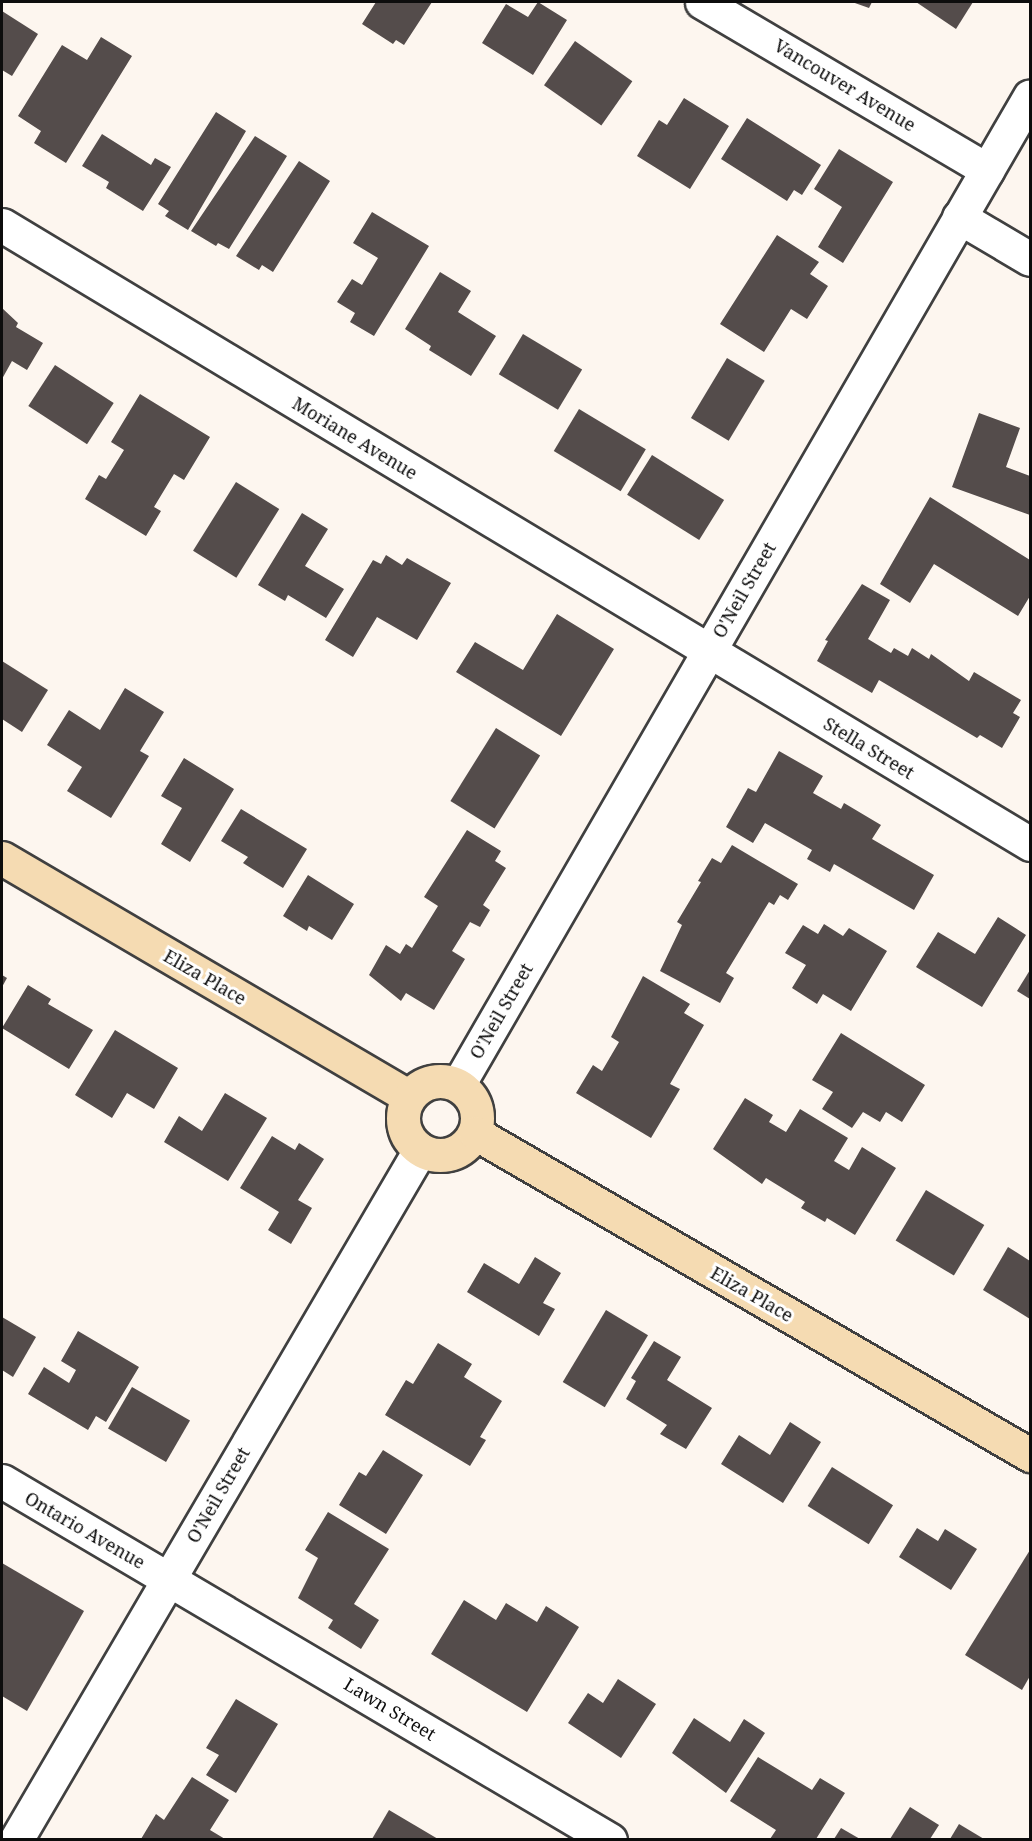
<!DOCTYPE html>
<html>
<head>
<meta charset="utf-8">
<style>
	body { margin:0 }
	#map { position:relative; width:1032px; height:1841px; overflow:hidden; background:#fdf6ef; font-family:"Noto Serif",serif }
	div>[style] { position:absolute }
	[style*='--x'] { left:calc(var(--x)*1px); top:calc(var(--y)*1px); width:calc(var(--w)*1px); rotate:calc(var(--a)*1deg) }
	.building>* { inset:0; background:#544c4b; transform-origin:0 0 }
	.roads { filter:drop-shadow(2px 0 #404040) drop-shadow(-2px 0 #404040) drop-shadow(0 2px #404040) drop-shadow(0 -2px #404040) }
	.street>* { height:33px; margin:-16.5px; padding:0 16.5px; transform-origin:16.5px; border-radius:16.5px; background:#fff }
	.secondary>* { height:33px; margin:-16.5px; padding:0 16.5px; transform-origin:16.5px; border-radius:16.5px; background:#f5dbb2 }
	.secondary>.ring { margin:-16.5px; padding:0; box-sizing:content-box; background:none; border:33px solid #f5dbb2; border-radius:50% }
	span { translate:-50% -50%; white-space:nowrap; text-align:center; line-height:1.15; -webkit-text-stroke:6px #fff; paint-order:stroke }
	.street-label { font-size:18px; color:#0d0d0d }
	.frame { position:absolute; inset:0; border:3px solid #0d0d0d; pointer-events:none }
</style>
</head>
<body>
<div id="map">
	<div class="building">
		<div style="clip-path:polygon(376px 2px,432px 2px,404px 45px,396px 40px,393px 44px,362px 24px)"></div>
		<div style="clip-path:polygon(538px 2px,567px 20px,533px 75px,482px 43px,506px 4px,528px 17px)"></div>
		<div style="clip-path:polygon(852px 2px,872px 2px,869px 8px)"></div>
		<div style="clip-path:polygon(916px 2px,973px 2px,956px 29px)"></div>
		<div style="clip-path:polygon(2px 11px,38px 34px,12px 76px,2px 70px)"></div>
		<div style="clip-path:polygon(101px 37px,132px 56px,66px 163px,34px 143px,41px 131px,18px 116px,62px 45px,87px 60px)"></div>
		<div style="left:575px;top:41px;width:70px;height:54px;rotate:35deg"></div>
		<div style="clip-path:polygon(684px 98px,729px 126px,690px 189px,637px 156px,659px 120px,667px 125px)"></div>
		<div style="clip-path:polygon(216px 112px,246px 131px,188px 230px,165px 216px,169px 211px,158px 204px)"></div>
		<div style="clip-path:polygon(747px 118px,821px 165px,802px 195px,794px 190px,787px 201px,721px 159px)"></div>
		<div style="clip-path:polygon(102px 134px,151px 165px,155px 158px,171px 167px,143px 211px,106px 188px,109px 182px,82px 166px)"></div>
		<div style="clip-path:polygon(255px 136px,287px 156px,229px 249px,218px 243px,216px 246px,191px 231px)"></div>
		<div style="clip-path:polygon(839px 149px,893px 182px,843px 263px,818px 247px,842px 207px,814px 189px)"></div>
		<div style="clip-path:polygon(299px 161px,330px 181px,273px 272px,262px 265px,259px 270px,236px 256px)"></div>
		<div style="clip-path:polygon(372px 212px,429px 246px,374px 336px,350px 322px,355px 313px,337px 302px,352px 279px,362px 285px,378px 258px,353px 243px)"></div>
		<div style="clip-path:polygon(777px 235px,819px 262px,810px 274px,828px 286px,807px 319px,791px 309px,764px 352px,720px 324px)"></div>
		<div style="clip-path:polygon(440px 272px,471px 291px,458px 312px,496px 336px,471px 376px,429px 350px,431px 346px,405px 329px)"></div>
		<div style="clip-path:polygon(2px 308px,18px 323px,16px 327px,43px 343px,27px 370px,12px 361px,2px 379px)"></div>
		<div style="left:523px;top:334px;width:69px;height:47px;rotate:31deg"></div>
		<div style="left:727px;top:358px;width:44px;height:70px;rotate:31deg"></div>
		<div style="left:55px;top:365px;width:70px;height:49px;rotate:33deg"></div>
		<div style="clip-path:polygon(140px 394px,210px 437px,184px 480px,174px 474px,154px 507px,161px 511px,146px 536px,85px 499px,99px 475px,106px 479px,124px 450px,111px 442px)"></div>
		<div style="left:579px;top:409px;width:78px;height:49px;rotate:31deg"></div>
		<div style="clip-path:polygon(979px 413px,1020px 428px,1006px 467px,1030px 476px,1030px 515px,952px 487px)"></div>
		<div style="left:652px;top:455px;width:85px;height:47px;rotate:32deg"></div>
		<div style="left:236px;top:482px;width:51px;height:81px;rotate:32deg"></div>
		<div style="clip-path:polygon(930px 497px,1030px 560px,1030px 596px,1018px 616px,934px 564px,910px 603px,880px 584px)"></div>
		<div style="clip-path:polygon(302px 513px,328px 529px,305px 566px,344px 589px,326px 618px,288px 595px,285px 601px,258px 585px)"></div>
		<div style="clip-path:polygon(386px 555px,402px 565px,407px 558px,451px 583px,417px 640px,377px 617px,353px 657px,325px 640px,373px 560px,381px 564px)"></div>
		<div style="clip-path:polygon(862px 584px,890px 600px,868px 639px,891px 653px,894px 648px,908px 656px,912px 648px,929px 659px,931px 654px,969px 681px,974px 672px,1021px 700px,1013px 713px,1020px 717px,1002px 748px,980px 735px,977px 738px,879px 680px,872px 693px,817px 661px,828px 641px,825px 640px)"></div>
		<div style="clip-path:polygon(557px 614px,614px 649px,561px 736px,456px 672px,475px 642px,523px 670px)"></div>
		<div style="clip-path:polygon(2px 661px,48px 690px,22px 732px,2px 719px)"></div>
		<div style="clip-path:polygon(125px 688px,164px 712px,140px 751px,149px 756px,111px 818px,67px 791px,82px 767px,47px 745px,69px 710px,100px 730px)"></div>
		<div style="left:496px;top:728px;width:52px;height:86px;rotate:32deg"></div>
		<div style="clip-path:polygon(779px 751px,823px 776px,813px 793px,841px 809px,844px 803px,881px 825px,872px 839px,934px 875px,914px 910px,834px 864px,830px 872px,807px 859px,812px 850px,765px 823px,753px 843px,726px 827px,748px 788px,756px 792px)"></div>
		<div style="clip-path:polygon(184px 758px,234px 789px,190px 862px,161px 844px,182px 808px,161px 796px)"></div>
		<div style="clip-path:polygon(241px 809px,307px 849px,283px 888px,243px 863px,248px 857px,221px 841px)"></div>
		<div style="clip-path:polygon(467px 830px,501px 851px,495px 861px,506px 868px,483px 905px,490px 910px,480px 927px,470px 922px,452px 951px,465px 959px,434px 1010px,406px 993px,401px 1001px,369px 975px,386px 945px,400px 954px,406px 944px,412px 948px,438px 906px,424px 897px)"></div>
		<div style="clip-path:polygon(732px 845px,798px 884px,788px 900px,780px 895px,774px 905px,769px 902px,726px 973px,734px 978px,720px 1003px,660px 971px,682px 925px,677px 922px,701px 882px,698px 881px,712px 858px,721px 863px)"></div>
		<div style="clip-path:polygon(308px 875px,354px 904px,332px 940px,309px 926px,307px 931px,283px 916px)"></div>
		<div style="clip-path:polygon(998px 917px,1026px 935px,982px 1007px,916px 967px,938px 932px,975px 954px)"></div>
		<div style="clip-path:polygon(824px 924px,843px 936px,849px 928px,887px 951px,851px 1011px,823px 994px,817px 1004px,792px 988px,806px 965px,785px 953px,803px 925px,818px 934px)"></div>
		<div style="clip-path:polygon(1030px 970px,1030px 999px,1017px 991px)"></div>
		<div style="clip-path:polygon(2px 975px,7px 978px,2px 987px)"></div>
		<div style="clip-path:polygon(643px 976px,690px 1004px,684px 1013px,704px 1025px,670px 1084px,680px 1089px,651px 1138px,576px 1093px,593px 1065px,602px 1071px,619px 1042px,611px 1037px)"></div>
		<div style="clip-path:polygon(28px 985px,51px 999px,48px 1004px,93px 1030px,69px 1069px,2px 1028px)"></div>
		<div style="clip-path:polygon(115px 1030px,178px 1068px,154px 1109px,127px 1093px,112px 1118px,75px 1095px)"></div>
		<div style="clip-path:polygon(841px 1033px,925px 1085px,902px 1122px,886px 1112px,880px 1122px,863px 1112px,852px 1128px,822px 1109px,833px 1092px,812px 1080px)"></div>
		<div style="clip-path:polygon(225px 1093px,267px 1118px,228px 1181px,164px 1142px,179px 1116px,202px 1131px)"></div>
		<div style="clip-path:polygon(745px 1098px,773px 1115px,769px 1122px,786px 1132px,800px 1109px,848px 1138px,834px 1161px,849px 1170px,862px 1147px,896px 1168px,855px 1235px,827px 1218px,825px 1222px,801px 1208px,805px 1202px,766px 1178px,762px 1184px,713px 1149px)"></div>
		<div style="clip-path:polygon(272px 1136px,295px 1150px,299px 1143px,324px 1159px,298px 1200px,312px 1208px,291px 1244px,268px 1230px,279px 1212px,240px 1188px)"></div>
		<div style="left:926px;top:1190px;width:68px;height:59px;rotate:31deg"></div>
		<div style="clip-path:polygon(1008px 1247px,1030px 1261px,1030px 1319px,983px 1290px)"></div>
		<div style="clip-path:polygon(535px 1257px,561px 1273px,543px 1303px,555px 1309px,539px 1336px,467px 1292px,484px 1263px,519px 1284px)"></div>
		<div style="left:606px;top:1310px;width:49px;height:84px;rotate:31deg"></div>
		<div style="clip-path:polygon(2px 1317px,36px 1337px,13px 1377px,2px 1370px)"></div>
		<div style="clip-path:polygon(78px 1331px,139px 1367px,106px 1422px,96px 1416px,88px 1430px,28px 1394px,44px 1367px,69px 1383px,76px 1370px,61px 1361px)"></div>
		<div style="clip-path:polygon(654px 1341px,681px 1357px,667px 1380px,712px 1408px,686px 1449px,660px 1434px,667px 1425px,626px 1399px,636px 1381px,631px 1378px)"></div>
		<div style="clip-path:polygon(438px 1343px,472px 1364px,464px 1377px,502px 1401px,480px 1437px,486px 1440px,470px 1466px,385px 1415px,406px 1380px,413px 1384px)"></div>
		<div style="left:132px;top:1387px;width:67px;height:48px;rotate:30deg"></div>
		<div style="clip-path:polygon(790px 1422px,821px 1442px,783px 1503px,721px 1464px,739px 1435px,770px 1455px)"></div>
		<div style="clip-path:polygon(383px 1450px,423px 1475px,386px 1534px,339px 1505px,359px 1472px,366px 1476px)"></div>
		<div style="left:832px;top:1467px;width:72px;height:46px;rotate:32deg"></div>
		<div style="clip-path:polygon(328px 1512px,389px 1549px,354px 1604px,379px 1620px,361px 1649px,328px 1628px,333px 1620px,298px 1598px,318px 1558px,305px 1550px)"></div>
		<div style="clip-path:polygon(917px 1528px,938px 1541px,945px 1529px,977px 1549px,951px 1590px,899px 1557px)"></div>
		<div style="clip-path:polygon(1030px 1550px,1030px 1676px,1022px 1690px,965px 1655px)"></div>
		<div style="clip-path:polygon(2px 1563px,84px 1611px,27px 1711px,2px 1696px)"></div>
		<div style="clip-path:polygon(464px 1600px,496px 1620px,506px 1603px,537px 1622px,546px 1606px,579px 1627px,527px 1712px,431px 1654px)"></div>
		<div style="clip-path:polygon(618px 1679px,656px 1704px,621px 1758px,568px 1723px,588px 1693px,603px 1703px)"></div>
		<div style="clip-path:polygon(236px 1699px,278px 1724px,236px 1793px,206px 1775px,219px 1755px,206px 1748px)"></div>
		<div style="clip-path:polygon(694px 1718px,730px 1742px,744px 1719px,765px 1733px,726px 1793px,672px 1753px)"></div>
		<div style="clip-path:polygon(758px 1757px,812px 1790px,820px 1778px,845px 1793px,816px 1839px,770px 1839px,776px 1830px,730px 1801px)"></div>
		<div style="clip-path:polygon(192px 1777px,229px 1800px,210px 1830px,225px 1839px,141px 1839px,156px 1814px,164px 1820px)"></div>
		<div style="clip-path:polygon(910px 1807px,939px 1825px,930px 1839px,890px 1839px)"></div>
		<div style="clip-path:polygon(389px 1810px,438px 1839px,372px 1839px)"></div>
		<div style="clip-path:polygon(959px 1824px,984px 1839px,950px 1839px)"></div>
		<div style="clip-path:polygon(841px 1828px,860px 1839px,834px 1839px)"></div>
	</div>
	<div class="roads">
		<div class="street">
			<div style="--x:702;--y:2;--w:331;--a:30.5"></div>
			<div style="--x:959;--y:217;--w:82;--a:30.6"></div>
			<div style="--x:2;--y:225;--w:1200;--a:31.05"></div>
			<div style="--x:458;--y:1085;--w:1142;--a:-59.96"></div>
			<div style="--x:2;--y:1481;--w:706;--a:30.56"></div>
			<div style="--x:16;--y:1840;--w:800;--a:-59.65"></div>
		</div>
		<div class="secondary">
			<div style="--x:2;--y:858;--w:471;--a:30.4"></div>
			<div class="ring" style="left:403px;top:1081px;width:41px;height:41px"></div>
			<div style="--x:475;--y:1133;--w:642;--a:30.12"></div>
		</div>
	</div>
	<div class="street-label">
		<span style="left:845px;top:85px;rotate:31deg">Vancouver Avenue</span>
		<span style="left:355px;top:438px;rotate:31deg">Moriane Avenue</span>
		<span style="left:744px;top:590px;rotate:-60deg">O'Neil Street</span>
		<span style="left:869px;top:748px;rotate:31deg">Stella Street</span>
		<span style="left:205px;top:977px;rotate:30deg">Eliza Place</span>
		<span style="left:501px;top:1011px;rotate:-60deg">O'Neil Street</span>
		<span style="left:752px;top:1294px;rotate:30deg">Eliza Place</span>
		<span style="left:218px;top:1495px;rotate:-60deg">O'Neil Street</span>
		<span style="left:85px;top:1530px;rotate:30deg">Ontario Avenue</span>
		<span style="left:390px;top:1709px;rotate:31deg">Lawn Street</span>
	</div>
	<div class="frame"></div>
</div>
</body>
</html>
